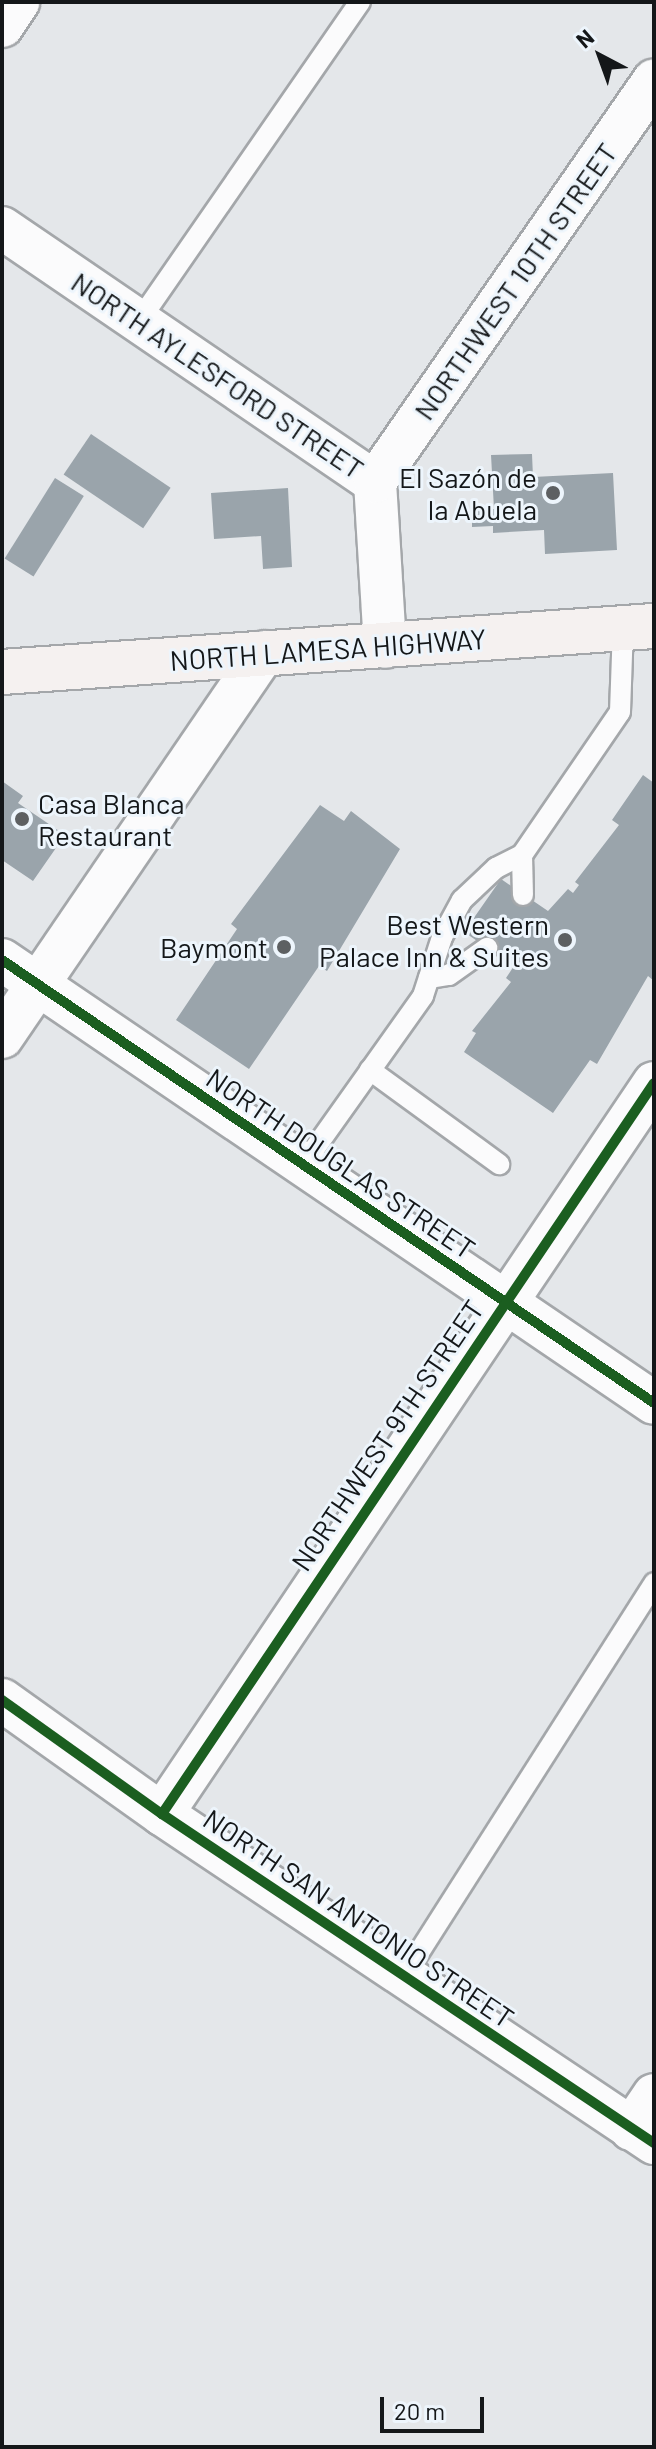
<!DOCTYPE html>
<html>
<head>
<meta charset="utf-8">
<style>
	body { margin:0 }
	#map { position:relative; width:656px; height:2449px; overflow:hidden; background:#e4e7ea; font-family:Barlow,sans-serif }
	div>[style] { position:absolute }
	[style*='--x'] { left:calc(var(--x)*1px); top:calc(var(--y)*1px); width:calc(var(--w)*1px); rotate:calc(var(--a)*1deg) }
	.building>* { inset:0; background:#9aa4ab; transform-origin:0 0 }
	.roads { filter:drop-shadow(2px 0 #a4a7aa) drop-shadow(-2px 0 #a4a7aa) drop-shadow(0 2px #a4a7aa) drop-shadow(0 -2px #a4a7aa) }
	.lane>* { height:20px; margin:-10px; padding:0 10px; transform-origin:10px; border-radius:10px; background:#fbfbfc }
	.street>* { height:42px; margin:-21px; padding:0 21px; transform-origin:21px; border-radius:21px; background:#fbfbfc }
	.primary>* { height:44px; margin:-22px; padding:0 22px; transform-origin:22px; border-radius:22px; background:#f5f1f0 }
	.cycleway>* { height:10px; margin:-5px; padding:0 5px; transform-origin:5px; border-radius:5px; background:#1b5e20 }
	.dots>* { width:22px; height:22px; translate:-50% -50%; box-sizing:border-box; border:4px solid #edf5fc; border-radius:50% }
	span { translate:-50% -50%; white-space:nowrap; text-align:center; line-height:1.15; -webkit-text-stroke:6px #edf5fc; paint-order:stroke }
	.street-label { font-size:28px; color:#141719 }
	.poi-label { font-size:28px; color:#141719 }
	.right { translate:-100% -50%; text-align:right }
	.left { translate:0 -50%; text-align:left }
	.frame { position:absolute; inset:0; border:4px solid #141719; pointer-events:none }
	.north { position:absolute; left:560px; top:16px; width:80px; height:80px; -webkit-text-stroke:6px #edf5fc; paint-order:stroke; rotate:319deg; font-size:22px; font-weight:700; line-height:32px; text-align:center; color:#141719 }
	.north::after { content:''; display:block; margin:auto; width:28px; height:36px; background:#141719; clip-path:polygon(50% 0,100% 100%,50% 72%,0 100%) }
	.scale { position:absolute; left:380px; top:2397px; width:104px; height:36px; box-sizing:border-box; border:4px solid #141719; border-top:0; padding-left:10px; font-size:24px; line-height:28px; white-space:nowrap; color:#141719; -webkit-text-stroke:6px #edf5fc; paint-order:stroke }
</style>
</head>
<body>
<div id="map">
	<div class="building">
		<div style="left:91px;top:434px;width:96px;height:49px;rotate:34deg"></div>
		<div style="clip-path:polygon(532px 454px,533px 477px,613px 473px,617px 550px,545px 554px,544px 530px,493px 533px,493px 526px,472px 527px,472px 510px,494px 509px,491px 455px)"></div>
		<div style="left:55px;top:478px;width:34px;height:95px;rotate:32deg"></div>
		<div style="clip-path:polygon(288px 488px,292px 567px,263px 569px,261px 536px,214px 539px,211px 493px)"></div>
		<div style="clip-path:polygon(643px 775px,654px 783px,654px 981px,648px 976px,597px 1064px,590px 1060px,553px 1113px,464px 1052px,476px 1033px,472px 1031px,511px 982px,506px 978px,514px 966px,464px 932px,501px 879px,548px 911px,568px 889px,573px 893px,579px 885px,575px 882px,619px 825px,612px 820px)"></div>
		<div style="clip-path:polygon(2px 781px,23px 796px,18px 803px,65px 835px,33px 881px,2px 860px)"></div>
		<div style="clip-path:polygon(320px 805px,344px 821px,351px 811px,400px 849px,327px 971px,319px 966px,249px 1069px,176px 1020px,237px 929px,231px 924px)"></div>
	</div>
	<div class="roads">
		<div class="lane">
			<div style="--x:139;--y:321;--w:388;--a:-55.3"></div>
			<div style="--x:522;--y:855;--w:40;--a:88.6"></div>
			<div style="--x:429;--y:978;--w:20;--a:-9"></div>
			<div style="--x:449;--y:975;--w:47;--a:-35.4"></div>
			<div style="--x:370;--y:1070;--w:160;--a:36.1"></div>
			<div style="--x:303;--y:1165;--w:207;--a:-54.6"></div>
			<div style="--x:423;--y:996;--w:62;--a:-72.1"></div>
			<div style="--x:442;--y:937;--w:42;--a:-61.6"></div>
			<div style="--x:462;--y:900;--w:47;--a:-43.3"></div>
			<div style="--x:496;--y:868;--w:29;--a:-27"></div>
			<div style="--x:522;--y:855;--w:173;--a:-55.6"></div>
			<div style="--x:620;--y:712;--w:84;--a:-88"></div>
			<div style="--x:404;--y:1976;--w:466;--a:-57.5"></div>
		</div>
		<div class="street">
			<div style="--x:2;--y:26;--w:29;--a:-56"></div>
			<div style="--x:2;--y:228;--w:451;--a:34.3"></div>
			<div style="--x:375;--y:482;--w:165;--a:86.5"></div>
			<div style="--x:375;--y:482;--w:489;--a:-55.2"></div>
			<div style="--x:2;--y:960;--w:788;--a:34.19"></div>
			<div style="--x:2;--y:1037;--w:466;--a:-55.7"></div>
			<div style="--x:2;--y:1700;--w:196;--a:35.5"></div>
			<div style="--x:162;--y:1814;--w:592;--a:33.77"></div>
			<div style="--x:162;--y:1814;--w:881;--a:-56.06"></div>
			<div style="--x:631;--y:2129;--w:41;--a:-55.9"></div>
		</div>
		<div class="primary">
			<div style="--x:2;--y:672;--w:654;--a:-4.04"></div>
		</div>
	</div>
	<div class="cycleway">
		<div style="--x:2;--y:960;--w:788;--a:34.19"></div>
		<div style="--x:2;--y:1700;--w:196;--a:35.5"></div>
		<div style="--x:162;--y:1814;--w:592;--a:33.77"></div>
		<div style="--x:162;--y:1814;--w:881;--a:-56.06"></div>
	</div>
	<div class="dots">
		<div style="left:553px;top:493px;background:#5d6062"></div>
		<div style="left:22px;top:819px;background:#5d6062"></div>
		<div style="left:565px;top:940px;background:#5d6062"></div>
		<div style="left:284px;top:947px;background:#5d6062"></div>
	</div>
	<div class="street-label">
		<span style="left:515px;top:281px;rotate:-55deg">NORTHWEST 10TH STREET</span>
		<span style="left:218px;top:375px;rotate:34deg">NORTH AYLESFORD STREET</span>
		<span style="left:328px;top:649px;rotate:-4deg">NORTH LAMESA HIGHWAY</span>
		<span style="left:341px;top:1163px;rotate:34deg">NORTH DOUGLAS STREET</span>
		<span style="left:387px;top:1435px;rotate:-56deg">NORTHWEST 9TH STREET</span>
		<span style="left:359px;top:1918px;rotate:34deg">NORTH SAN ANTONIO STREET</span>
	</div>
	<div class="poi-label">
		<span class="right" style="left:537px;top:493px">El Sazón de<br>la Abuela</span>
		<span class="left" style="left:38px;top:819px">Casa Blanca<br>Restaurant</span>
		<span class="right" style="left:549px;top:940px">Best Western<br>Palace Inn &amp; Suites</span>
		<span class="right" style="left:268px;top:947px">Baymont</span>
	</div>
	<div class="frame"></div>
	<div class="north">N</div>
	<div class="scale">20 m</div>
</div>
</body>
</html>
